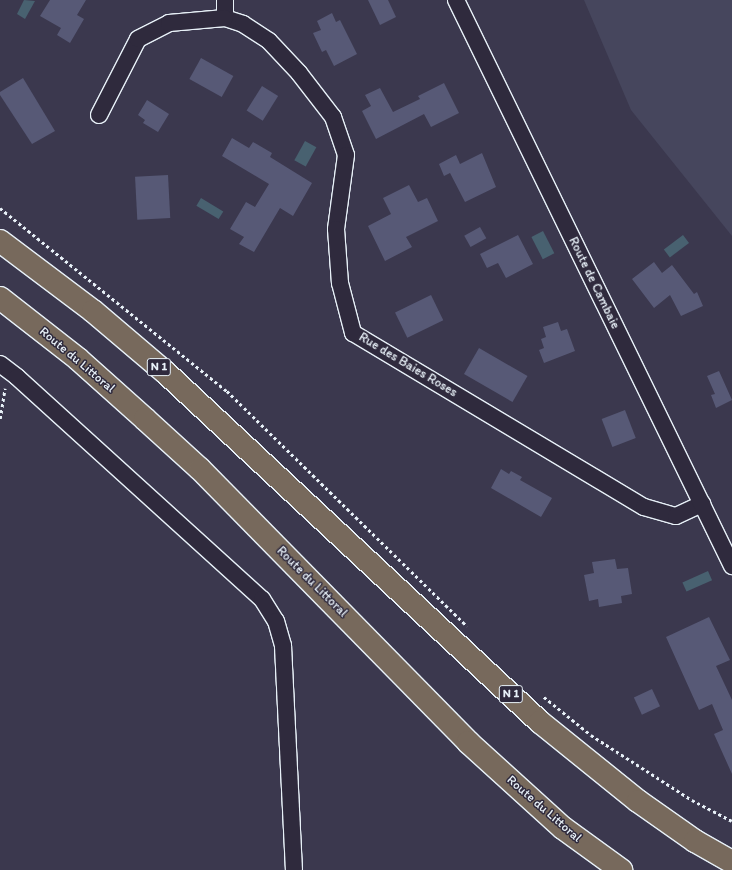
<!DOCTYPE html>
<html>
<head>
<meta charset="utf-8">
<style>
	body { margin:0 }
	#map { position:relative; width:732px; height:870px; overflow:hidden; background:#3b384e; font-family:Itim,sans-serif }
	div>[style] { position:absolute }
	[style*='--x'] { left:calc(var(--x)*1px); top:calc(var(--y)*1px); width:calc(var(--w)*1px); rotate:calc(var(--a)*1deg) }
	.built>* { inset:0; background:#46465d }
	.water>* { inset:0; background:#486170; transform-origin:0 0 }
	.building>* { inset:0; background:#575976; transform-origin:0 0 }
	.path>* { height:2.5px; margin-top:-1.25px; transform-origin:0; background:repeating-linear-gradient(90deg,#e8f1f8 0 3px,transparent 0 6px) }
	.roads { filter:drop-shadow(1px 0 #e8f1f8) drop-shadow(-1px 0 #e8f1f8) drop-shadow(0 1px #e8f1f8) drop-shadow(0 -1px #e8f1f8) }
	.minor>* { height:16px; margin:-8px; padding:0 8px; transform-origin:8px; border-radius:8px; background:#2f2a3d }
	.trunk>* { height:22px; margin:-11px; padding:0 11px; transform-origin:11px; border-radius:11px; background:#77695c }
	span { translate:-50% -50%; white-space:nowrap; text-align:center; line-height:1.15; -webkit-text-stroke:3px #2f2a3d; paint-order:stroke }
	.shield-label span { padding:1px 3px; background:#2f2a3d; border:1px solid; border-radius:3px; -webkit-text-stroke-width:0 }
	.shield-label { font-size:12px; color:#e8f1f8; font-weight:700 }
	.street-label { font-size:13px; color:#e8f1f8 }
</style>
</head>
<body>
<div id="map">
	<div class="built">
		<div style="clip-path:polygon(584px 0,732px 0,732px 236px,631px 110px)"></div>
	</div>
	<div class="water">
		<div style="clip-path:polygon(24px 0,35px 1px,25px 19px,17px 14px)"></div>
		<div style="left:305px;top:141px;width:13px;height:22px;rotate:29deg"></div>
		<div style="left:201px;top:198px;width:26px;height:9px;rotate:31deg"></div>
		<div style="left:543px;top:231px;width:25px;height:13px;rotate:63deg"></div>
		<div style="left:683px;top:235px;width:10px;height:24px;rotate:53deg"></div>
		<div style="left:708px;top:571px;width:10px;height:28px;rotate:66deg"></div>
	</div>
	<div class="building">
		<div style="clip-path:polygon(50px 0,86px 0,77px 15px,84px 19px,70px 43px,57px 35px,61px 28px,40px 16px)"></div>
		<div style="clip-path:polygon(368px 0,388px 0,396px 17px,380px 25px)"></div>
		<div style="clip-path:polygon(332px 13px,336px 22px,340px 20px,357px 54px,334px 66px,326px 50px,322px 52px,313px 33px,321px 30px,317px 21px)"></div>
		<div style="left:201px;top:58px;width:37px;height:24px;rotate:29deg"></div>
		<div style="clip-path:polygon(23px 78px,55px 131px,32px 144px,0 95px,0 92px)"></div>
		<div style="clip-path:polygon(444px 83px,459px 113px,431px 127px,424px 114px,376px 139px,362px 111px,371px 106px,365px 95px,380px 88px,393px 112px,420px 99px,418px 96px)"></div>
		<div style="left:262px;top:86px;width:19px;height:29px;rotate:32deg"></div>
		<div style="clip-path:polygon(147px 100px,169px 114px,158px 132px,143px 123px,145px 120px,138px 115px)"></div>
		<div style="clip-path:polygon(232px 138px,249px 148px,253px 142px,272px 153px,270px 157px,312px 183px,293px 216px,280px 208px,254px 252px,239px 244px,244px 237px,230px 229px,246px 202px,255px 207px,269px 184px,222px 156px)"></div>
		<div style="clip-path:polygon(482px 153px,496px 187px,465px 202px,450px 173px,444px 176px,439px 164px,456px 155px,460px 164px)"></div>
		<div style="left:168px;top:175px;width:43px;height:33px;rotate:87deg"></div>
		<div style="clip-path:polygon(409px 185px,418px 202px,427px 198px,438px 221px,406px 237px,412px 247px,385px 261px,368px 226px,391px 214px,383px 198px)"></div>
		<div style="left:480px;top:227px;width:13px;height:18px;rotate:61deg"></div>
		<div style="clip-path:polygon(518px 235px,533px 264px,506px 278px,498px 263px,487px 268px,480px 254px)"></div>
		<div style="clip-path:polygon(654px 262px,662px 273px,672px 265px,694px 294px,697px 292px,703px 306px,681px 316px,670px 295px,654px 308px,632px 279px)"></div>
		<div style="left:431px;top:295px;width:28px;height:40px;rotate:64deg"></div>
		<div style="clip-path:polygon(558px 322px,561px 331px,567px 329px,575px 351px,544px 363px,539px 350px,544px 348px,541px 339px,546px 337px,543px 327px)"></div>
		<div style="left:479px;top:348px;width:56px;height:30px;rotate:30deg"></div>
		<div style="clip-path:polygon(719px 371px,732px 400px,716px 408px,711px 395px,715px 394px,707px 376px)"></div>
		<div style="left:625px;top:410px;width:30px;height:25px;rotate:69deg"></div>
		<div style="clip-path:polygon(501px 469px,509px 474px,511px 471px,522px 477px,520px 480px,552px 498px,541px 517px,491px 488px)"></div>
		<div style="clip-path:polygon(615px 559px,617px 569px,628px 568px,632px 594px,621px 596px,622px 603px,599px 607px,598px 599px,589px 601px,584px 575px,594px 573px,592px 562px)"></div>
		<div style="clip-path:polygon(709px 617px,730px 660px,716px 666px,732px 700px,732px 774px,714px 734px,723px 730px,712px 704px,699px 710px,666px 637px)"></div>
		<div style="left:652px;top:689px;width:19px;height:20px;rotate:65deg"></div>
	</div>
	<div class="path">
		<div style="--x:0;--y:208;--w:292;--a:38.9"></div>
		<div style="--x:227;--y:391;--w:336;--a:44.4"></div>
		<div style="--x:0;--y:419;--w:31;--a:-81"></div>
		<div style="--x:544;--y:697;--w:60;--a:39"></div>
		<div style="--x:591;--y:735;--w:120;--a:32.8"></div>
		<div style="--x:692;--y:800;--w:45;--a:27.7"></div>
	</div>
	<div class="roads">
		<div class="minor">
			<div style="--x:225;--y:0;--w:18;--a:90"></div>
			<div style="--x:225;--y:18;--w:19;--a:18"></div>
			<div style="--x:243;--y:24;--w:31;--a:33"></div>
			<div style="--x:269;--y:41;--w:44;--a:46.8"></div>
			<div style="--x:299;--y:73;--w:56;--a:52.3"></div>
			<div style="--x:333;--y:117;--w:40;--a:71.1"></div>
			<div style="--x:346;--y:155;--w:75;--a:97.7"></div>
			<div style="--x:336;--y:229;--w:54;--a:85.8"></div>
			<div style="--x:340;--y:283;--w:52;--a:75.4"></div>
			<div style="--x:353;--y:333;--w:339;--a:30.9"></div>
			<div style="--x:644;--y:507;--w:33;--a:16"></div>
			<div style="--x:676;--y:516;--w:29;--a:-25"></div>
			<div style="--x:456;--y:0;--w:630;--a:64"></div>
			<div style="--x:99;--y:115;--w:85;--a:-62.8"></div>
			<div style="--x:138;--y:39;--w:35;--a:-27"></div>
			<div style="--x:169;--y:23;--w:56;--a:-5.1"></div>
			<div style="--x:0;--y:364;--w:21;--a:37"></div>
			<div style="--x:17;--y:377;--w:331;--a:42.2"></div>
			<div style="--x:262;--y:599;--w:26;--a:58"></div>
			<div style="--x:276;--y:621;--w:26;--a:74"></div>
			<div style="--x:283;--y:646;--w:224;--a:87.2"></div>
		</div>
		<div class="trunk">
			<div style="--x:0;--y:241;--w:116;--a:37"></div>
			<div style="--x:93;--y:311;--w:94;--a:40.3"></div>
			<div style="--x:165;--y:372;--w:513;--a:43.03"></div>
			<div style="--x:540;--y:722;--w:126;--a:38.9"></div>
			<div style="--x:638;--y:801;--w:70;--a:35.1"></div>
			<div style="--x:695;--y:841;--w:43;--a:29.6"></div>
			<div style="--x:0;--y:298;--w:99;--a:38"></div>
			<div style="--x:78;--y:359;--w:90;--a:41.8"></div>
			<div style="--x:145;--y:419;--w:74;--a:42.3"></div>
			<div style="--x:200;--y:469;--w:383;--a:45.5"></div>
			<div style="--x:468;--y:742;--w:128;--a:42.2"></div>
			<div style="--x:563;--y:828;--w:72;--a:35.9"></div>
		</div>
	</div>
	<div class="shield-label">
		<span style="left:159px;top:367px">N 1</span>
		<span style="left:511px;top:694px">N 1</span>
	</div>
	<div class="street-label">
		<span style="left:594px;top:283px;rotate:64deg">Route de Cambaie</span>
		<span style="left:77px;top:360px;rotate:40deg">Route du Littoral</span>
		<span style="left:408px;top:365px;rotate:31deg">Rue des Baies Roses</span>
		<span style="left:312px;top:582px;rotate:45deg">Route du Littoral</span>
		<span style="left:544px;top:809px;rotate:41deg">Route du Littoral</span>
	</div>
</div>
</body>
</html>
